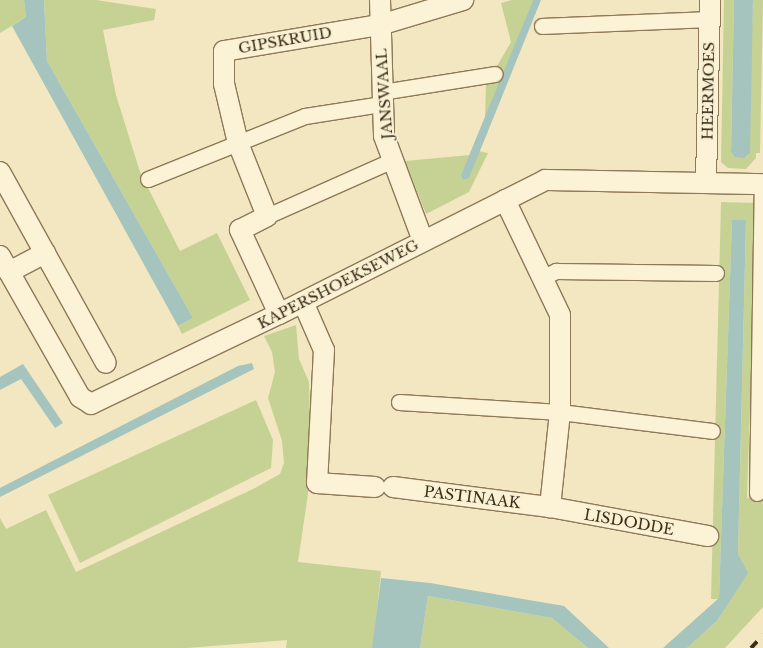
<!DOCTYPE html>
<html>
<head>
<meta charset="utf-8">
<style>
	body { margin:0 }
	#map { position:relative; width:763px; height:648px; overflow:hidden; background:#f2e7c1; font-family:"Libre Baskerville",serif }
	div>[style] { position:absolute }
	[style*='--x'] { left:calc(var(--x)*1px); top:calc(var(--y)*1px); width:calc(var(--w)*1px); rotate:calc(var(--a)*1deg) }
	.green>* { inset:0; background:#c6d294 }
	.water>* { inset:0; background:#a4c4bd }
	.roads { filter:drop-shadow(1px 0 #8e7857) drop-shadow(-1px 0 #8e7857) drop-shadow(0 1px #8e7857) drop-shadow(0 -1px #8e7857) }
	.pedestrian>* { height:15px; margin:-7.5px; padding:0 7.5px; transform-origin:7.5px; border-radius:7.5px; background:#fcf3d6 }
	.minor>* { height:20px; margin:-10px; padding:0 10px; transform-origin:10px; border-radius:10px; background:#fcf3d6 }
	.rail>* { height:4px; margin-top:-2px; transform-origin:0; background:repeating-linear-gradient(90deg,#3c2e1c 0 9px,transparent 0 18px) }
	span { translate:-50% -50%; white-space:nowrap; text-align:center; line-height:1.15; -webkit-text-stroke:4px #f9f0d2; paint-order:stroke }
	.street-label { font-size:15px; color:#3c2e1c }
</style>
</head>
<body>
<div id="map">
	<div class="green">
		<div style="clip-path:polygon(0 0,24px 0,26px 17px,0 33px)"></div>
		<div style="clip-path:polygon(44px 0,96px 0,156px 9px,154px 20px,103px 30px,116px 95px,140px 172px,180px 251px,217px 233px,250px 300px,182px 334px,178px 326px,193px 318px,47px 61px)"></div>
		<div style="clip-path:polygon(512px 0,533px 0,485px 119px,486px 85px,511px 42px,501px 3px)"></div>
		<div style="clip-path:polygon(724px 0,734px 0,731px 148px,748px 156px,753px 0,763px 0,760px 153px,756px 153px,756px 158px,746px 169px,728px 168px,721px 162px)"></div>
		<div style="clip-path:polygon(479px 151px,488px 153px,469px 192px,426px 214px,405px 161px,470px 155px,461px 175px,469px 178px)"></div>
		<div style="clip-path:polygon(721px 202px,757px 203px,747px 498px,763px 499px,763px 607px,725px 648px,687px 648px,717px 621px,747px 573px,738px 554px,746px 220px,732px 220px,719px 599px,711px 599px)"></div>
		<div style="clip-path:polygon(296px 325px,299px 359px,309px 382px,311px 473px,298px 562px,381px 571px,373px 648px,378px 648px,286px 648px,287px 640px,187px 648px,0 648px,0 518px,6px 529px,46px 510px,76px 572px,253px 489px,280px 474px,284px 463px,282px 441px,268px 398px,275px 372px,272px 352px,264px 336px)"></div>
		<div style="clip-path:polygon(256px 400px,273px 440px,271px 468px,80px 563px,48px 495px)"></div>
		<div style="clip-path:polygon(428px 596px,552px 618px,588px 648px,420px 648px)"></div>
	</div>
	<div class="water">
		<div style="clip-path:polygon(24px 0,44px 0,47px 61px,193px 318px,178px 326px,12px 26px,26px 17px)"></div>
		<div style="clip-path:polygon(533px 0,541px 0,469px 178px,463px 180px,461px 175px)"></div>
		<div style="clip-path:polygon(734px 0,753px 0,750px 153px,744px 158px,735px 157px,731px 152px)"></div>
		<div style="clip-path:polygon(732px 220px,746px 220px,738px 554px,748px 573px,717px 621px,687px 648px,663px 648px,719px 598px)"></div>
		<div style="clip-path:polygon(252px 363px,254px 369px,0 497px,0 488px,238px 366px)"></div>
		<div style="clip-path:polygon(23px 364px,63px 423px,55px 428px,21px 379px,0 390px,0 377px)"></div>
		<div style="clip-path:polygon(381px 578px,430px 583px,564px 606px,609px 648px,588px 648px,552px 618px,428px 596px,420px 648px,372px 648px)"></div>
	</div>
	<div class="roads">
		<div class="pedestrian">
			<div style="--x:542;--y:26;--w:167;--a:-2.4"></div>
			<div style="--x:382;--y:92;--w:114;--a:-9.1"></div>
			<div style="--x:148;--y:179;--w:169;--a:-21.9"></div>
			<div style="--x:305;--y:116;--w:78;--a:-8.9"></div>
			<div style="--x:267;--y:216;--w:138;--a:-24"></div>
			<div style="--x:542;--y:278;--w:16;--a:-27"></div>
			<div style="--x:556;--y:271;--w:160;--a:0.7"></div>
			<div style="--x:399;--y:402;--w:161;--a:3.6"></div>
			<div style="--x:560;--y:412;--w:153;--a:7.1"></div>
			<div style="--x:757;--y:493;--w:310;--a:-89.1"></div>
		</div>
		<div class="minor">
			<div style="--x:380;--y:0;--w:136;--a:88.3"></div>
			<div style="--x:384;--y:136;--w:112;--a:69.6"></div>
			<div style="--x:0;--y:172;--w:218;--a:61"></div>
			<div style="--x:706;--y:181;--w:181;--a:-88.7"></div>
			<div style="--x:505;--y:200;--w:127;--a:64.4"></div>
			<div style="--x:560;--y:315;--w:97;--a:90"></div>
			<div style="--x:560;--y:412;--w:96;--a:96"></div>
			<div style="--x:0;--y:256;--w:162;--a:60.4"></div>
			<div style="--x:80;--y:397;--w:13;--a:32"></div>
			<div style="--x:91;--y:404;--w:208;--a:-25.6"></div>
			<div style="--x:279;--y:314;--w:298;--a:-26.7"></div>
			<div style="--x:545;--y:180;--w:218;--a:1.1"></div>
			<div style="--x:9;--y:272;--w:41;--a:-27.8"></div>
			<div style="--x:303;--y:302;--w:52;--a:66.4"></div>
			<div style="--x:324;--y:350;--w:133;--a:93"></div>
			<div style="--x:317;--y:483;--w:58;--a:3.9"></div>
			<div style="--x:279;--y:314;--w:93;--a:-114.9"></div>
			<div style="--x:240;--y:230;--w:30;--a:-27"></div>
			<div style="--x:267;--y:216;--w:79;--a:-111.7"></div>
			<div style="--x:238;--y:143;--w:61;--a:-103.3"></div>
			<div style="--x:224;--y:84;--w:33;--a:-90"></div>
			<div style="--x:224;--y:51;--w:158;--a:-9.5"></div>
			<div style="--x:380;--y:25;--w:87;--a:-16.8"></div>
			<div style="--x:393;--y:487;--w:158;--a:7.3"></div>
			<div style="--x:550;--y:507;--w:161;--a:10.4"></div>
		</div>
	</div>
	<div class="rail">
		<div style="--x:751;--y:648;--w:18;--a:-47"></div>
	</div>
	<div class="street-label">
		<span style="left:285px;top:40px;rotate:-10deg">GIPSKRUID</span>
		<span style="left:708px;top:91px;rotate:-89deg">HEERMOES</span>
		<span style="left:384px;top:94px;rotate:-94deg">JANSWAAL</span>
		<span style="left:338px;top:284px;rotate:-27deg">KAPERSHOEKSEWEG</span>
		<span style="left:472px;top:497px;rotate:7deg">PASTINAAK</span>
		<span style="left:629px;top:522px;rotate:10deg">LISDODDE</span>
	</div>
</div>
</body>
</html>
